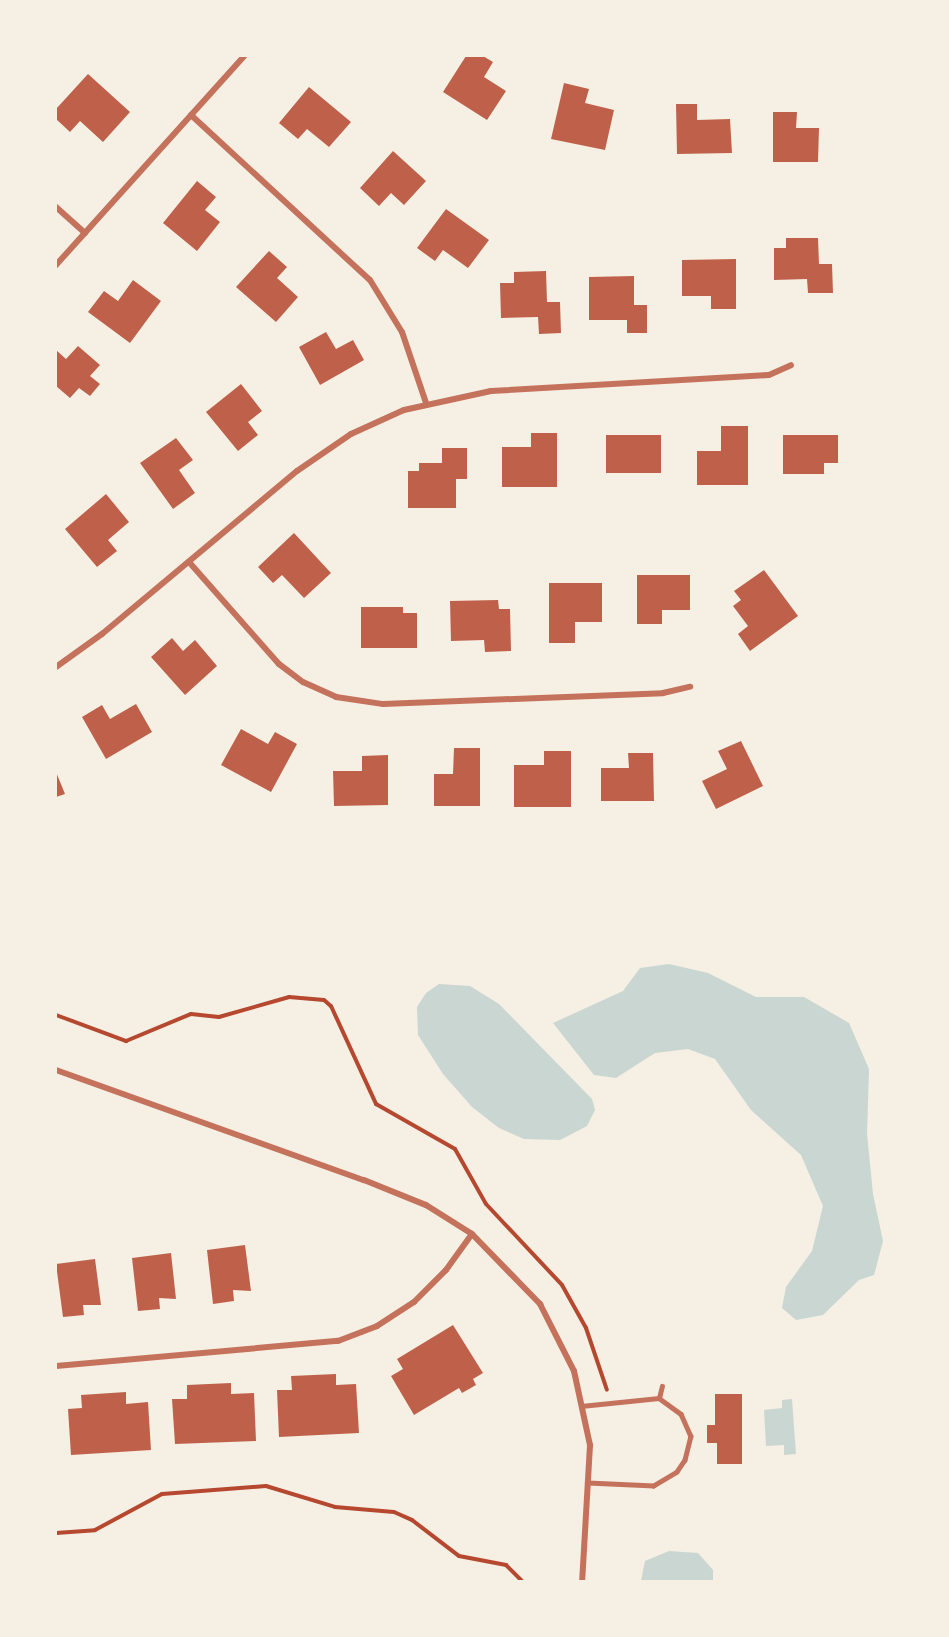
<!DOCTYPE html>
<html>
<head>
<meta charset="utf-8">
<style>
	body { margin:0 }
	#map { position:relative; width:949px; height:1637px; overflow:hidden; background:#f6efe4; font-family:Helvetica,sans-serif }
	div>[style] { position:absolute }
	[style*='--x'] { left:calc(var(--x)*1px); top:calc(var(--y)*1px); width:calc(var(--w)*1px); rotate:calc(var(--a)*1deg) }
	.water>* { inset:0; background:#c9d6d2 }
	.building>* { inset:0; background:#bf614a; transform-origin:0 0 }
	.path>* { height:4px; margin:-2px; padding:0 2px; transform-origin:2px; border-radius:2px; background:#b5482f }
	.service>* { height:4.5px; margin:-2.25px; padding:0 2.25px; transform-origin:2.25px; border-radius:2.25px; background:#c5725c }
	.minor>* { height:6px; margin:-3px; padding:0 3px; transform-origin:3px; border-radius:3px; background:#c5725c }
	span { translate:-50% -50%; white-space:nowrap; text-align:center; line-height:1.15; -webkit-text-stroke:4.5px #f6efe4; paint-order:stroke }
	.frame { position:absolute; inset:0; border:57px solid #f6efe4; pointer-events:none }
</style>
</head>
<body>
<div id="map">
	<div class="water">
		<div style="clip-path:polygon(669px 964px,708px 973px,756px 997px,804px 997px,849px 1023px,869px 1069px,867px 1134px,873px 1194px,883px 1241px,874px 1275px,859px 1280px,823px 1315px,796px 1320px,782px 1308px,786px 1287px,812px 1251px,823px 1206px,801px 1155px,751px 1110px,715px 1059px,688px 1049px,655px 1053px,616px 1078px,594px 1075px,553px 1023px,623px 991px,640px 968px)"></div>
		<div style="clip-path:polygon(439px 984px,470px 986px,499px 1004px,592px 1099px,595px 1110px,587px 1126px,560px 1140px,524px 1139px,499px 1128px,472px 1107px,443px 1074px,418px 1035px,417px 1007px,426px 993px)"></div>
		<div style="clip-path:polygon(792px 1399px,796px 1454px,784px 1455px,784px 1445px,766px 1446px,764px 1410px,782px 1408px,782px 1400px)"></div>
		<div style="clip-path:polygon(669px 1551px,698px 1553px,713px 1570px,713px 1581px,641px 1581px,645px 1561px)"></div>
	</div>
	<div class="building">
		<div style="clip-path:polygon(466px 56px,483px 56px,493px 62px,484px 77px,506px 91px,487px 120px,443px 92px)"></div>
		<div style="clip-path:polygon(88px 74px,130px 112px,103px 142px,80px 121px,70px 132px,56px 119px,56px 109px)"></div>
		<div style="clip-path:polygon(564px 83px,589px 89px,585px 103px,614px 110px,605px 150px,551px 139px)"></div>
		<div style="clip-path:polygon(309px 87px,351px 122px,329px 147px,307px 129px,298px 139px,279px 123px)"></div>
		<div style="clip-path:polygon(676px 104px,697px 104px,697px 120px,730px 119px,732px 153px,677px 154px)"></div>
		<div style="clip-path:polygon(773px 112px,797px 112px,796px 128px,819px 128px,818px 162px,773px 162px)"></div>
		<div style="clip-path:polygon(393px 151px,426px 181px,404px 205px,391px 193px,379px 206px,360px 188px)"></div>
		<div style="clip-path:polygon(197px 181px,216px 197px,205px 210px,220px 222px,197px 251px,163px 223px)"></div>
		<div style="clip-path:polygon(446px 209px,489px 240px,468px 268px,443px 250px,435px 261px,417px 248px)"></div>
		<div style="clip-path:polygon(786px 238px,818px 238px,819px 264px,832px 264px,833px 293px,808px 293px,807px 279px,774px 280px,774px 248px,786px 248px)"></div>
		<div style="clip-path:polygon(269px 251px,287px 267px,277px 278px,298px 297px,276px 322px,236px 287px)"></div>
		<div style="clip-path:polygon(736px 259px,736px 309px,711px 309px,711px 296px,682px 296px,682px 260px)"></div>
		<div style="clip-path:polygon(546px 271px,547px 302px,560px 302px,561px 333px,539px 334px,538px 317px,501px 318px,500px 283px,514px 283px,514px 272px)"></div>
		<div style="clip-path:polygon(634px 276px,634px 305px,647px 305px,647px 333px,627px 333px,627px 320px,589px 320px,589px 277px)"></div>
		<div style="clip-path:polygon(133px 280px,161px 301px,130px 343px,88px 312px,104px 291px,118px 301px)"></div>
		<div style="clip-path:polygon(326px 332px,336px 349px,353px 340px,364px 360px,320px 385px,299px 347px)"></div>
		<div style="clip-path:polygon(78px 346px,100px 365px,90px 376px,100px 384px,90px 396px,79px 388px,70px 398px,56px 386px,56px 350px,66px 359px)"></div>
		<div style="clip-path:polygon(241px 384px,262px 411px,248px 422px,258px 435px,238px 451px,206px 412px)"></div>
		<div style="clip-path:polygon(721px 426px,748px 426px,748px 485px,697px 485px,697px 451px,721px 451px)"></div>
		<div style="clip-path:polygon(531px 433px,557px 433px,557px 487px,502px 487px,502px 447px,531px 447px)"></div>
		<div style="left:606px;top:435px;width:55px;height:38px"></div>
		<div style="clip-path:polygon(783px 435px,838px 435px,838px 463px,824px 463px,824px 474px,783px 474px)"></div>
		<div style="clip-path:polygon(176px 438px,193px 460px,179px 470px,195px 493px,173px 509px,140px 463px)"></div>
		<div style="clip-path:polygon(442px 448px,467px 448px,467px 479px,456px 479px,456px 508px,408px 508px,408px 471px,419px 471px,419px 463px,442px 463px)"></div>
		<div style="clip-path:polygon(106px 494px,129px 522px,108px 540px,117px 551px,97px 567px,65px 529px)"></div>
		<div style="clip-path:polygon(294px 533px,331px 573px,304px 598px,282px 575px,273px 583px,258px 567px)"></div>
		<div style="clip-path:polygon(764px 570px,798px 616px,750px 651px,738px 634px,748px 626px,733px 606px,741px 600px,734px 591px)"></div>
		<div style="clip-path:polygon(637px 575px,690px 575px,690px 610px,662px 610px,662px 624px,637px 624px)"></div>
		<div style="clip-path:polygon(549px 583px,602px 583px,602px 622px,575px 622px,575px 643px,549px 643px)"></div>
		<div style="clip-path:polygon(498px 600px,499px 609px,510px 609px,511px 651px,485px 652px,484px 640px,451px 641px,450px 601px)"></div>
		<div style="clip-path:polygon(361px 607px,403px 607px,403px 613px,417px 613px,417px 648px,361px 648px)"></div>
		<div style="clip-path:polygon(172px 638px,183px 651px,195px 640px,217px 666px,185px 695px,151px 657px)"></div>
		<div style="clip-path:polygon(136px 704px,152px 732px,106px 759px,82px 717px,102px 705px,110px 719px)"></div>
		<div style="clip-path:polygon(241px 729px,268px 744px,275px 732px,297px 744px,271px 792px,221px 765px)"></div>
		<div style="clip-path:polygon(741px 741px,763px 786px,716px 809px,702px 781px,727px 769px,718px 751px)"></div>
		<div style="clip-path:polygon(454px 748px,480px 748px,480px 806px,434px 806px,434px 774px,453px 774px)"></div>
		<div style="clip-path:polygon(544px 751px,571px 751px,571px 807px,514px 807px,514px 765px,544px 765px)"></div>
		<div style="clip-path:polygon(628px 753px,653px 753px,654px 801px,601px 801px,601px 768px,629px 768px)"></div>
		<div style="clip-path:polygon(388px 755px,388px 805px,334px 806px,333px 771px,362px 771px,362px 756px)"></div>
		<div style="clip-path:polygon(56px 772px,65px 794px,56px 797px)"></div>
		<div style="clip-path:polygon(245px 1245px,251px 1291px,233px 1290px,234px 1301px,213px 1304px,207px 1250px)"></div>
		<div style="clip-path:polygon(171px 1253px,176px 1299px,159px 1298px,160px 1309px,138px 1311px,132px 1258px)"></div>
		<div style="clip-path:polygon(95px 1259px,101px 1305px,83px 1305px,84px 1315px,63px 1317px,56px 1264px)"></div>
		<div style="clip-path:polygon(453px 1325px,483px 1373px,473px 1379px,476px 1385px,462px 1393px,459px 1388px,414px 1415px,391px 1376px,403px 1369px,397px 1359px)"></div>
		<div style="clip-path:polygon(336px 1374px,336px 1385px,356px 1384px,359px 1433px,279px 1437px,277px 1390px,292px 1390px,291px 1376px)"></div>
		<div style="clip-path:polygon(231px 1383px,231px 1394px,254px 1393px,256px 1441px,175px 1444px,172px 1399px,187px 1399px,187px 1385px)"></div>
		<div style="clip-path:polygon(126px 1392px,126px 1404px,148px 1402px,151px 1450px,71px 1455px,68px 1409px,82px 1408px,81px 1395px)"></div>
		<div style="clip-path:polygon(715px 1394px,742px 1394px,742px 1464px,717px 1464px,717px 1443px,707px 1443px,707px 1425px,715px 1425px)"></div>
	</div>
	<div class="path">
		<div style="--x:56;--y:1015;--w:75;--a:20.4"></div>
		<div style="--x:126;--y:1041;--w:70;--a:-22.6"></div>
		<div style="--x:191;--y:1014;--w:28;--a:6"></div>
		<div style="--x:219;--y:1017;--w:73;--a:-15.9"></div>
		<div style="--x:289;--y:997;--w:35;--a:5"></div>
		<div style="--x:324;--y:1000;--w:9;--a:41"></div>
		<div style="--x:331;--y:1006;--w:108;--a:65.3"></div>
		<div style="--x:376;--y:1104;--w:91;--a:29.7"></div>
		<div style="--x:455;--y:1149;--w:63;--a:60.6"></div>
		<div style="--x:486;--y:1204;--w:111;--a:46.8"></div>
		<div style="--x:562;--y:1285;--w:49;--a:60.8"></div>
		<div style="--x:586;--y:1328;--w:65;--a:71.3"></div>
		<div style="--x:56;--y:1533;--w:39;--a:-4"></div>
		<div style="--x:95;--y:1530;--w:76;--a:-28.2"></div>
		<div style="--x:162;--y:1494;--w:104;--a:-4.4"></div>
		<div style="--x:266;--y:1486;--w:72;--a:16.9"></div>
		<div style="--x:335;--y:1507;--w:59;--a:4.8"></div>
		<div style="--x:394;--y:1512;--w:20;--a:24"></div>
		<div style="--x:412;--y:1520;--w:59;--a:37.5"></div>
		<div style="--x:459;--y:1556;--w:48;--a:10.8"></div>
		<div style="--x:506;--y:1565;--w:24;--a:45"></div>
	</div>
	<div class="service">
		<div style="--x:659;--y:1398;--w:12;--a:-76"></div>
		<div style="--x:581;--y:1406;--w:78;--a:-5.9"></div>
		<div style="--x:659;--y:1398;--w:27;--a:36"></div>
		<div style="--x:681;--y:1414;--w:24;--a:66"></div>
		<div style="--x:691;--y:1436;--w:25;--a:104"></div>
		<div style="--x:685;--y:1460;--w:14;--a:124"></div>
		<div style="--x:677;--y:1472;--w:27;--a:149"></div>
		<div style="--x:654;--y:1486;--w:66;--a:-177.4"></div>
	</div>
	<div class="minor">
		<div style="--x:191;--y:115;--w:243;--a:42.7"></div>
		<div style="--x:370;--y:280;--w:61;--a:58.4"></div>
		<div style="--x:402;--y:332;--w:75;--a:71.3"></div>
		<div style="--x:56;--y:207;--w:39;--a:42"></div>
		<div style="--x:56;--y:265;--w:281;--a:-48"></div>
		<div style="--x:189;--y:562;--w:136;--a:48.6"></div>
		<div style="--x:279;--y:664;--w:30;--a:37"></div>
		<div style="--x:303;--y:682;--w:36;--a:24"></div>
		<div style="--x:336;--y:697;--w:48;--a:8.5"></div>
		<div style="--x:383;--y:704;--w:280;--a:-2.2"></div>
		<div style="--x:663;--y:693;--w:28;--a:-13"></div>
		<div style="--x:56;--y:667;--w:57;--a:-35.7"></div>
		<div style="--x:102;--y:634;--w:254;--a:-39.9"></div>
		<div style="--x:297;--y:471;--w:65;--a:-34.4"></div>
		<div style="--x:351;--y:434;--w:58;--a:-24.4"></div>
		<div style="--x:404;--y:410;--w:89;--a:-12.3"></div>
		<div style="--x:491;--y:391;--w:278;--a:-3.3"></div>
		<div style="--x:769;--y:375;--w:24;--a:-24"></div>
		<div style="--x:56;--y:1070;--w:327;--a:19.7"></div>
		<div style="--x:364;--y:1180;--w:67;--a:22"></div>
		<div style="--x:426;--y:1205;--w:54;--a:32.2"></div>
		<div style="--x:472;--y:1234;--w:98;--a:45.8"></div>
		<div style="--x:540;--y:1304;--w:75;--a:63.1"></div>
		<div style="--x:574;--y:1371;--w:76;--a:77.8"></div>
		<div style="--x:590;--y:1445;--w:137;--a:93.3"></div>
		<div style="--x:56;--y:1366;--w:283;--a:-5.1"></div>
		<div style="--x:338;--y:1341;--w:42;--a:-21"></div>
		<div style="--x:377;--y:1326;--w:44;--a:-33"></div>
		<div style="--x:414;--y:1302;--w:45;--a:-45"></div>
		<div style="--x:446;--y:1270;--w:44;--a:-54.2"></div>
	</div>
	<div class="frame"></div>
</div>
</body>
</html>
